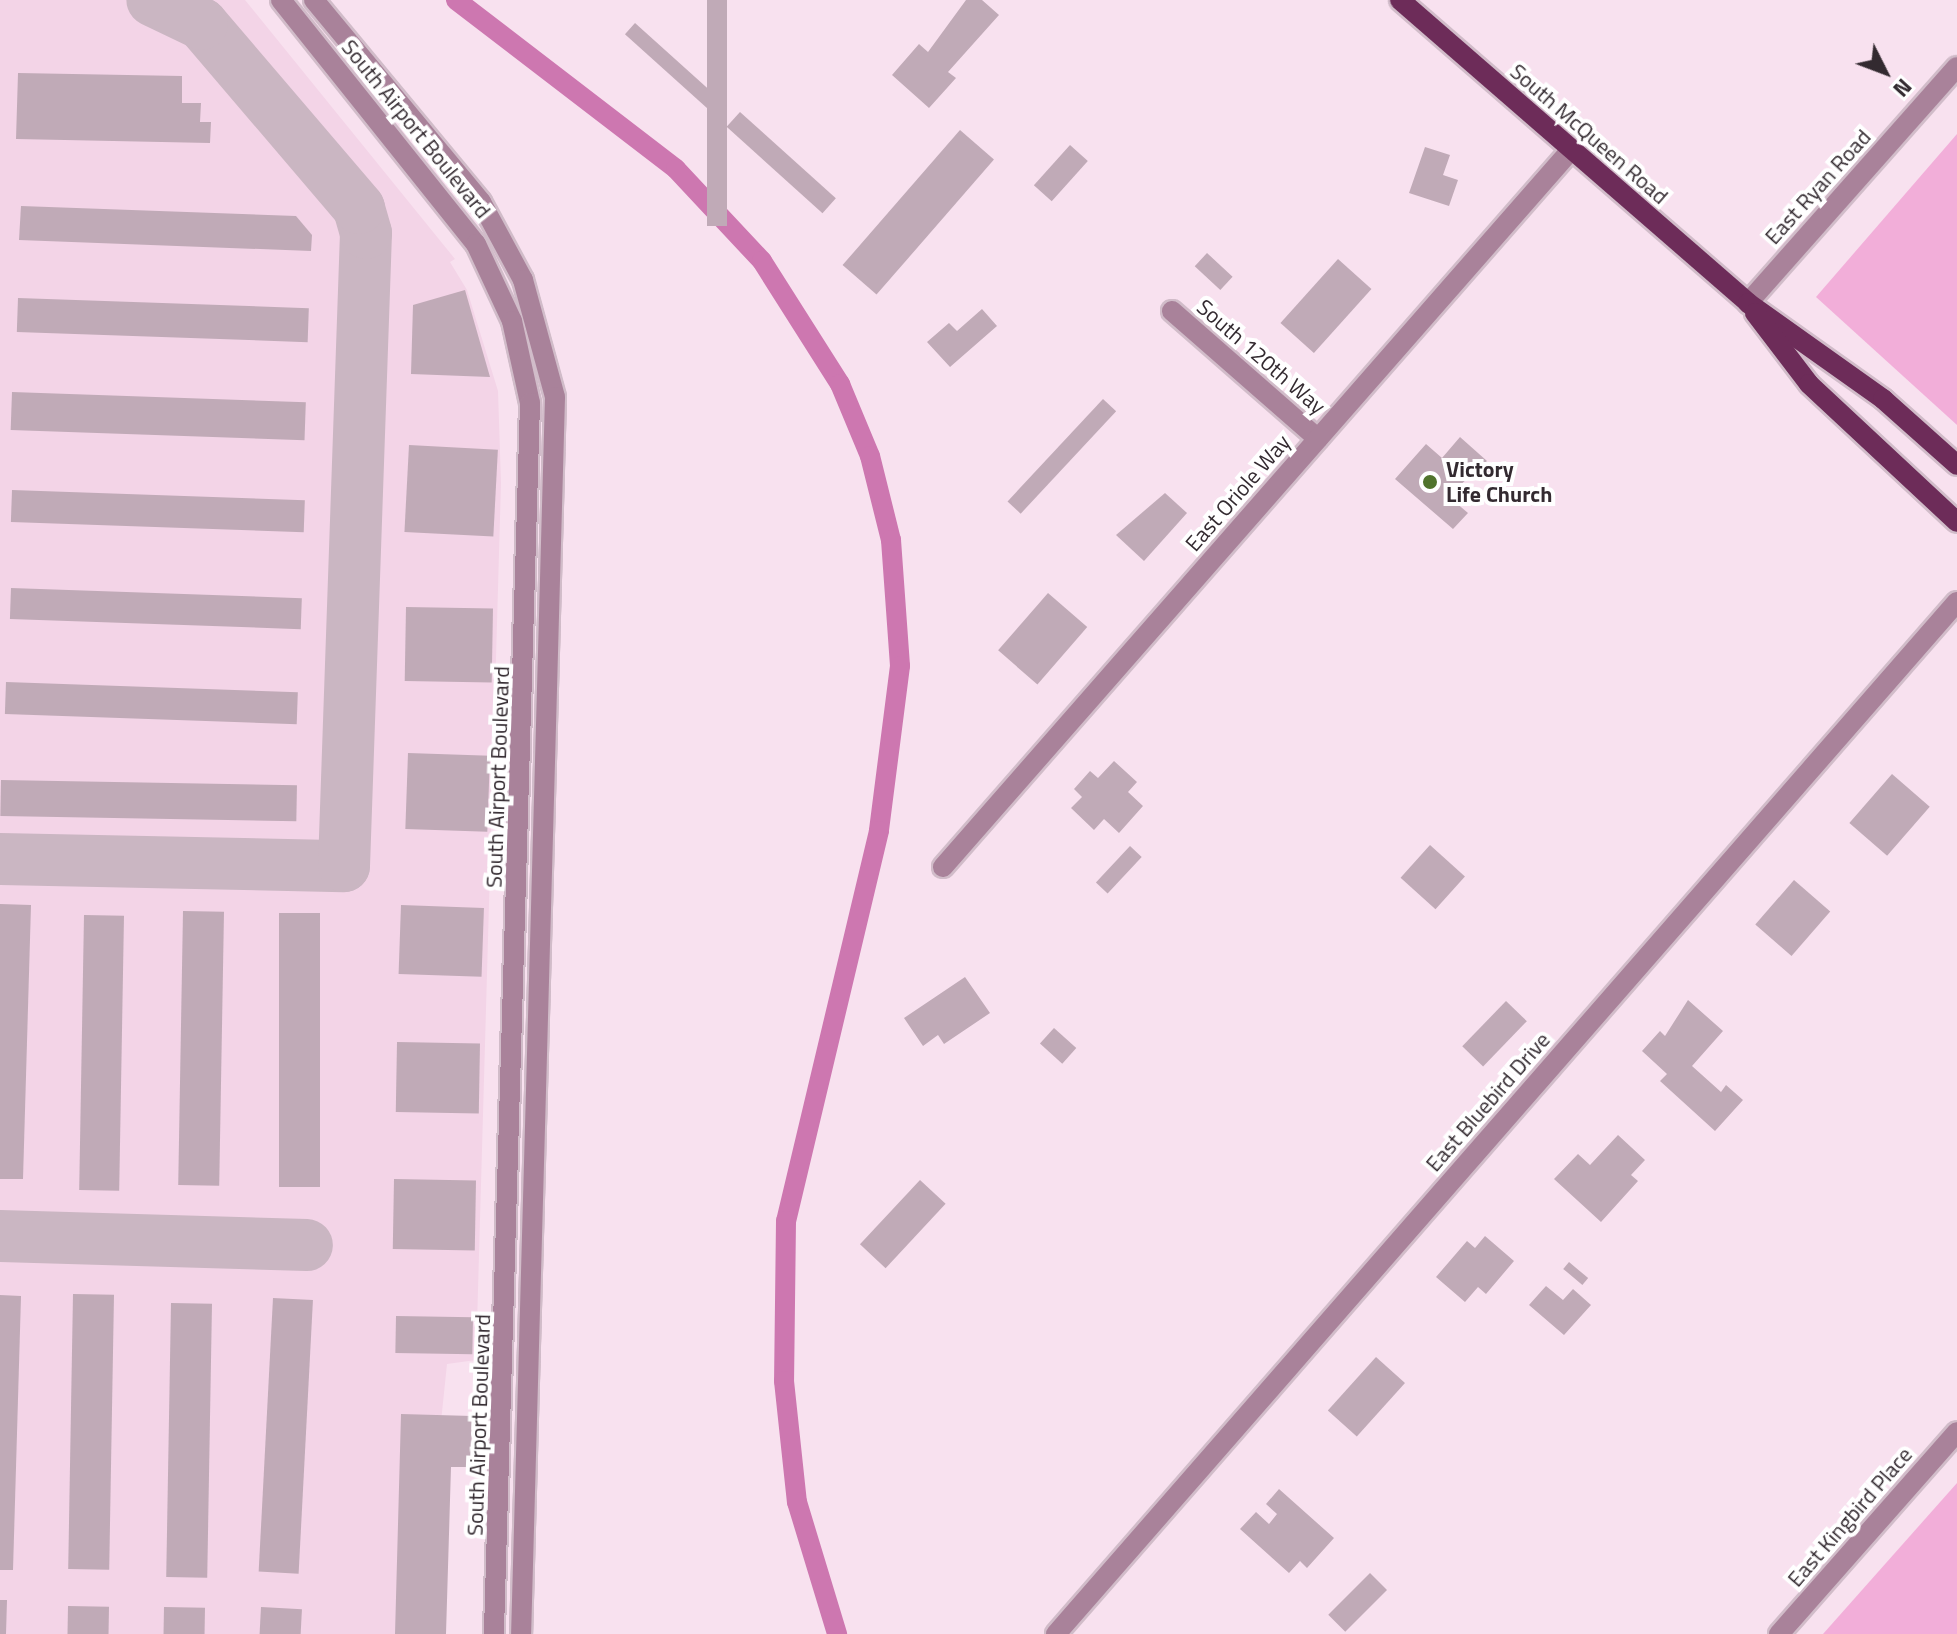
<!DOCTYPE html>
<html>
<head>
<meta charset="utf-8">
<style>
	body { margin:0 }
	#map { position:relative; width:1957px; height:1634px; overflow:hidden; background:#f8e1ef; font-family:"Titillium Web",sans-serif }
	div>[style] { position:absolute }
	[style*='--x'] { left:calc(var(--x)*1px); top:calc(var(--y)*1px); width:calc(var(--w)*1px); rotate:calc(var(--a)*1deg) }
	.built>* { inset:0; background:#f3d4e7 }
	.green>* { inset:0; background:#f2aed9 }
	.canal>* { height:20px; margin:-10px; padding:0 10px; transform-origin:10px; border-radius:10px; background:#cd77b0 }
	.taxiway>* { height:52px; margin:-26px; padding:0 26px; transform-origin:26px; border-radius:26px; background:#cab6c2 }
	.building>* { inset:0; background:#c0aab7; transform-origin:0 0 }
	.roads { filter:drop-shadow(2px 0 #d1bcc9) drop-shadow(-2px 0 #d1bcc9) drop-shadow(0 2px #d1bcc9) drop-shadow(0 -2px #d1bcc9) }
	.minor>* { height:20px; margin:-10px; padding:0 10px; transform-origin:10px; border-radius:10px; background:#a9829a }
	.major>* { height:20px; margin:-10px; padding:0 10px; transform-origin:10px; border-radius:10px; background:#6d2c59 }
	.dots>* { width:22px; height:22px; translate:-50% -50%; box-sizing:border-box; border:4px solid #fff; border-radius:50% }
	span { translate:-50% -50%; white-space:nowrap; text-align:center; line-height:1.15; -webkit-text-stroke:8px #fff; paint-order:stroke }
	.street-label { font-size:22px; color:#332a30 }
	.poi-label { font-size:22px; color:#332a30; font-weight:700 }
	.left { translate:0 -50%; text-align:left }
	.north { position:absolute; left:1845px; top:32px; width:80px; height:80px; -webkit-text-stroke:6px #fff; paint-order:stroke; rotate:132deg; font-size:22px; font-weight:700; line-height:32px; text-align:center; color:#332a30 }
	.north::after { content:''; display:block; margin:auto; width:28px; height:36px; background:#332a30; clip-path:polygon(50% 0,100% 100%,50% 72%,0 100%) }
</style>
</head>
<body>
<div id="map">
	<div class="built">
		<div style="clip-path:polygon(0 0,245px 0,455px 259px,450px 262px,467px 290px,498px 391px,501px 483px,476px 1360px,447px 1364px,419px 1634px,0 1634px)"></div>
	</div>
	<div class="green">
		<div style="clip-path:polygon(1957px 134px,1957px 425px,1816px 297px)"></div>
		<div style="clip-path:polygon(1957px 1483px,1957px 1634px,1823px 1634px)"></div>
	</div>
	<div class="canal">
		<div style="--x:456;--y:0;--w:277;--a:37.5"></div>
		<div style="--x:676;--y:169;--w:126;--a:46.9"></div>
		<div style="--x:762;--y:261;--w:146;--a:57.6"></div>
		<div style="--x:840;--y:384;--w:78;--a:67.4"></div>
		<div style="--x:870;--y:456;--w:87;--a:76"></div>
		<div style="--x:891;--y:540;--w:126;--a:85.9"></div>
		<div style="--x:900;--y:666;--w:166;--a:97.3"></div>
		<div style="--x:879;--y:831;--w:401;--a:103.4"></div>
		<div style="--x:786;--y:1221;--w:160;--a:90.7"></div>
		<div style="--x:784;--y:1381;--w:122;--a:83.9"></div>
		<div style="--x:797;--y:1502;--w:138;--a:73.1"></div>
	</div>
	<div class="taxiway">
		<div style="--x:0;--y:859;--w:344;--a:1.2"></div>
		<div style="--x:344;--y:866;--w:633;--a:-88.01"></div>
		<div style="--x:366;--y:233;--w:26;--a:-106"></div>
		<div style="--x:359;--y:208;--w:242;--a:-130.5"></div>
		<div style="--x:202;--y:24;--w:55;--a:-154.4"></div>
		<div style="--x:0;--y:1236;--w:307;--a:1.7"></div>
	</div>
	<div class="building">
		<div style="left:707px;top:0;width:20px;height:226px"></div>
		<div style="clip-path:polygon(966px 0,982px 0,999px 15px,948px 72px,956px 78px,929px 108px,892px 75px,919px 44px,928px 52px)"></div>
		<div style="left:635px;top:23px;width:123px;height:15px;rotate:42deg"></div>
		<div style="clip-path:polygon(18px 73px,182px 76px,182px 103px,201px 103px,200px 122px,211px 122px,210px 143px,16px 139px)"></div>
		<div style="left:740px;top:112px;width:129px;height:20px;rotate:42deg"></div>
		<div style="left:960px;top:130px;width:45px;height:179px;rotate:41deg"></div>
		<div style="left:1070px;top:145px;width:24px;height:54px;rotate:42deg"></div>
		<div style="clip-path:polygon(1425px 147px,1450px 155px,1443px 175px,1458px 180px,1449px 206px,1409px 193px)"></div>
		<div style="clip-path:polygon(21px 206px,296px 216px,312px 235px,311px 251px,19px 240px)"></div>
		<div style="left:1207px;top:253px;width:35px;height:18px;rotate:43deg"></div>
		<div style="left:1338px;top:259px;width:45px;height:86px;rotate:42deg"></div>
		<div style="clip-path:polygon(465px 290px,490px 377px,411px 374px,413px 305px)"></div>
		<div style="left:18px;top:298px;width:291px;height:34px;rotate:2deg"></div>
		<div style="clip-path:polygon(982px 309px,997px 326px,950px 367px,927px 342px,949px 323px,957px 331px)"></div>
		<div style="left:12px;top:392px;width:294px;height:38px;rotate:2deg"></div>
		<div style="left:1103px;top:399px;width:18px;height:140px;rotate:43deg"></div>
		<div style="clip-path:polygon(1460px 437px,1487px 461px,1448px 496px,1468px 513px,1453px 529px,1395px 479px,1426px 444px,1442px 458px)"></div>
		<div style="left:409px;top:445px;width:89px;height:87px;rotate:3deg"></div>
		<div style="left:12px;top:490px;width:293px;height:32px;rotate:2deg"></div>
		<div style="clip-path:polygon(1165px 493px,1187px 513px,1144px 561px,1116px 535px)"></div>
		<div style="left:11px;top:588px;width:291px;height:31px;rotate:2deg"></div>
		<div style="left:1048px;top:593px;width:52px;height:76px;rotate:41deg"></div>
		<div style="left:406px;top:607px;width:87px;height:74px;rotate:1deg"></div>
		<div style="left:6px;top:682px;width:292px;height:32px;rotate:2deg"></div>
		<div style="left:408px;top:753px;width:82px;height:76px;rotate:2deg"></div>
		<div style="clip-path:polygon(1114px 761px,1137px 782px,1128px 792px,1143px 806px,1119px 833px,1104px 819px,1094px 830px,1071px 808px,1082px 797px,1074px 789px,1090px 771px,1098px 778px)"></div>
		<div style="left:1892px;top:774px;width:50px;height:65px;rotate:41deg"></div>
		<div style="left:1px;top:780px;width:296px;height:36px;rotate:1deg"></div>
		<div style="left:1430px;top:845px;width:47px;height:44px;rotate:42deg"></div>
		<div style="left:1130px;top:846px;width:16px;height:50px;rotate:43deg"></div>
		<div style="left:1794px;top:880px;width:48px;height:59px;rotate:41deg"></div>
		<div style="clip-path:polygon(0 904px,31px 905px,23px 1179px,0 1179px)"></div>
		<div style="left:401px;top:905px;width:83px;height:69px;rotate:2deg"></div>
		<div style="left:183px;top:911px;width:41px;height:274px;rotate:1deg"></div>
		<div style="left:279px;top:913px;width:41px;height:274px"></div>
		<div style="left:84px;top:915px;width:40px;height:275px;rotate:1deg"></div>
		<div style="clip-path:polygon(965px 977px,990px 1013px,944px 1044px,938px 1035px,923px 1046px,904px 1018px)"></div>
		<div style="clip-path:polygon(1688px 1000px,1723px 1031px,1692px 1066px,1721px 1092px,1726px 1085px,1743px 1100px,1715px 1131px,1660px 1081px,1667px 1074px,1642px 1051px,1660px 1031px,1665px 1036px)"></div>
		<div style="left:1506px;top:1001px;width:29px;height:63px;rotate:44deg"></div>
		<div style="left:1054px;top:1028px;width:30px;height:21px;rotate:42deg"></div>
		<div style="left:397px;top:1042px;width:83px;height:70px;rotate:1deg"></div>
		<div style="clip-path:polygon(1618px 1135px,1645px 1160px,1631px 1175px,1638px 1181px,1601px 1222px,1554px 1179px,1578px 1154px,1590px 1165px)"></div>
		<div style="left:394px;top:1179px;width:82px;height:70px;rotate:1deg"></div>
		<div style="left:920px;top:1180px;width:35px;height:88px;rotate:43deg"></div>
		<div style="clip-path:polygon(1485px 1236px,1514px 1261px,1486px 1294px,1478px 1287px,1465px 1302px,1436px 1277px,1467px 1241px,1475px 1248px)"></div>
		<div style="left:1569px;top:1262px;width:25px;height:9px;rotate:40deg"></div>
		<div style="clip-path:polygon(1546px 1286px,1563px 1300px,1573px 1289px,1591px 1305px,1564px 1335px,1529px 1305px)"></div>
		<div style="left:73px;top:1294px;width:41px;height:275px;rotate:1deg"></div>
		<div style="clip-path:polygon(0 1295px,21px 1296px,13px 1570px,0 1570px)"></div>
		<div style="left:273px;top:1298px;width:40px;height:274px;rotate:3deg"></div>
		<div style="left:171px;top:1303px;width:41px;height:274px;rotate:1deg"></div>
		<div style="left:396px;top:1316px;width:77px;height:37px;rotate:1deg"></div>
		<div style="left:1376px;top:1357px;width:39px;height:72px;rotate:42deg"></div>
		<div style="clip-path:polygon(401px 1414px,472px 1416px,471px 1467px,451px 1467px,446px 1634px,395px 1634px)"></div>
		<div style="clip-path:polygon(1279px 1489px,1334px 1538px,1307px 1568px,1300px 1561px,1289px 1573px,1240px 1529px,1256px 1512px,1269px 1524px,1277px 1514px,1266px 1504px)"></div>
		<div style="left:1370px;top:1573px;width:24px;height:59px;rotate:45deg"></div>
		<div style="clip-path:polygon(0 1600px,7px 1600px,6px 1634px,0 1634px)"></div>
		<div style="left:68px;top:1606px;width:41px;height:28px;rotate:1deg"></div>
		<div style="left:164px;top:1607px;width:41px;height:27px;rotate:1deg"></div>
		<div style="left:261px;top:1607px;width:41px;height:27px;rotate:3deg"></div>
	</div>
	<div class="roads">
		<div class="minor">
			<div style="--x:281;--y:0;--w:312;--a:51.4"></div>
			<div style="--x:476;--y:244;--w:85;--a:64.9"></div>
			<div style="--x:512;--y:321;--w:84;--a:77.6"></div>
			<div style="--x:530;--y:403;--w:1232;--a:91.68"></div>
			<div style="--x:314;--y:0;--w:262;--a:50.4"></div>
			<div style="--x:481;--y:202;--w:89;--a:61.7"></div>
			<div style="--x:523;--y:280;--w:121;--a:74.7"></div>
			<div style="--x:555;--y:397;--w:1237;--a:91.57"></div>
			<div style="--x:1748;--y:303;--w:315;--a:-48.5"></div>
			<div style="--x:1172;--y:311;--w:194;--a:41.2"></div>
			<div style="--x:943;--y:867;--w:952;--a:-48.79"></div>
			<div style="--x:1056;--y:1634;--w:1370;--a:-48.88"></div>
			<div style="--x:1779;--y:1634;--w:269;--a:-48.6"></div>
		</div>
		<div class="major">
			<div style="--x:1400;--y:0;--w:461;--a:41"></div>
			<div style="--x:1748;--y:303;--w:166;--a:35.4"></div>
			<div style="--x:1883;--y:399;--w:99;--a:41.7"></div>
			<div style="--x:1755;--y:313;--w:89;--a:52.7"></div>
			<div style="--x:1809;--y:384;--w:202;--a:43"></div>
		</div>
	</div>
	<div class="dots">
		<div style="left:1430px;top:482px;background:#50732c"></div>
	</div>
	<div class="street-label">
		<span style="left:416px;top:129px;rotate:51deg">South Airport Boulevard</span>
		<span style="left:1589px;top:134px;rotate:41deg">South McQueen Road</span>
		<span style="left:1818px;top:187px;rotate:-48deg">East Ryan Road</span>
		<span style="left:1261px;top:357px;rotate:41deg">South 120th Way</span>
		<span style="left:1238px;top:493px;rotate:-49deg">East Oriole Way</span>
		<span style="left:498px;top:777px;rotate:-88deg">South Airport Boulevard</span>
		<span style="left:1488px;top:1102px;rotate:-49deg">East Bluebird Drive</span>
		<span style="left:479px;top:1425px;rotate:-88deg">South Airport Boulevard</span>
		<span style="left:1850px;top:1517px;rotate:-49deg">East Kingbird Place</span>
	</div>
	<div class="poi-label">
		<span class="left" style="left:1446px;top:482px">Victory<br>Life Church</span>
	</div>
	<div class="north">N</div>
</div>
</body>
</html>
